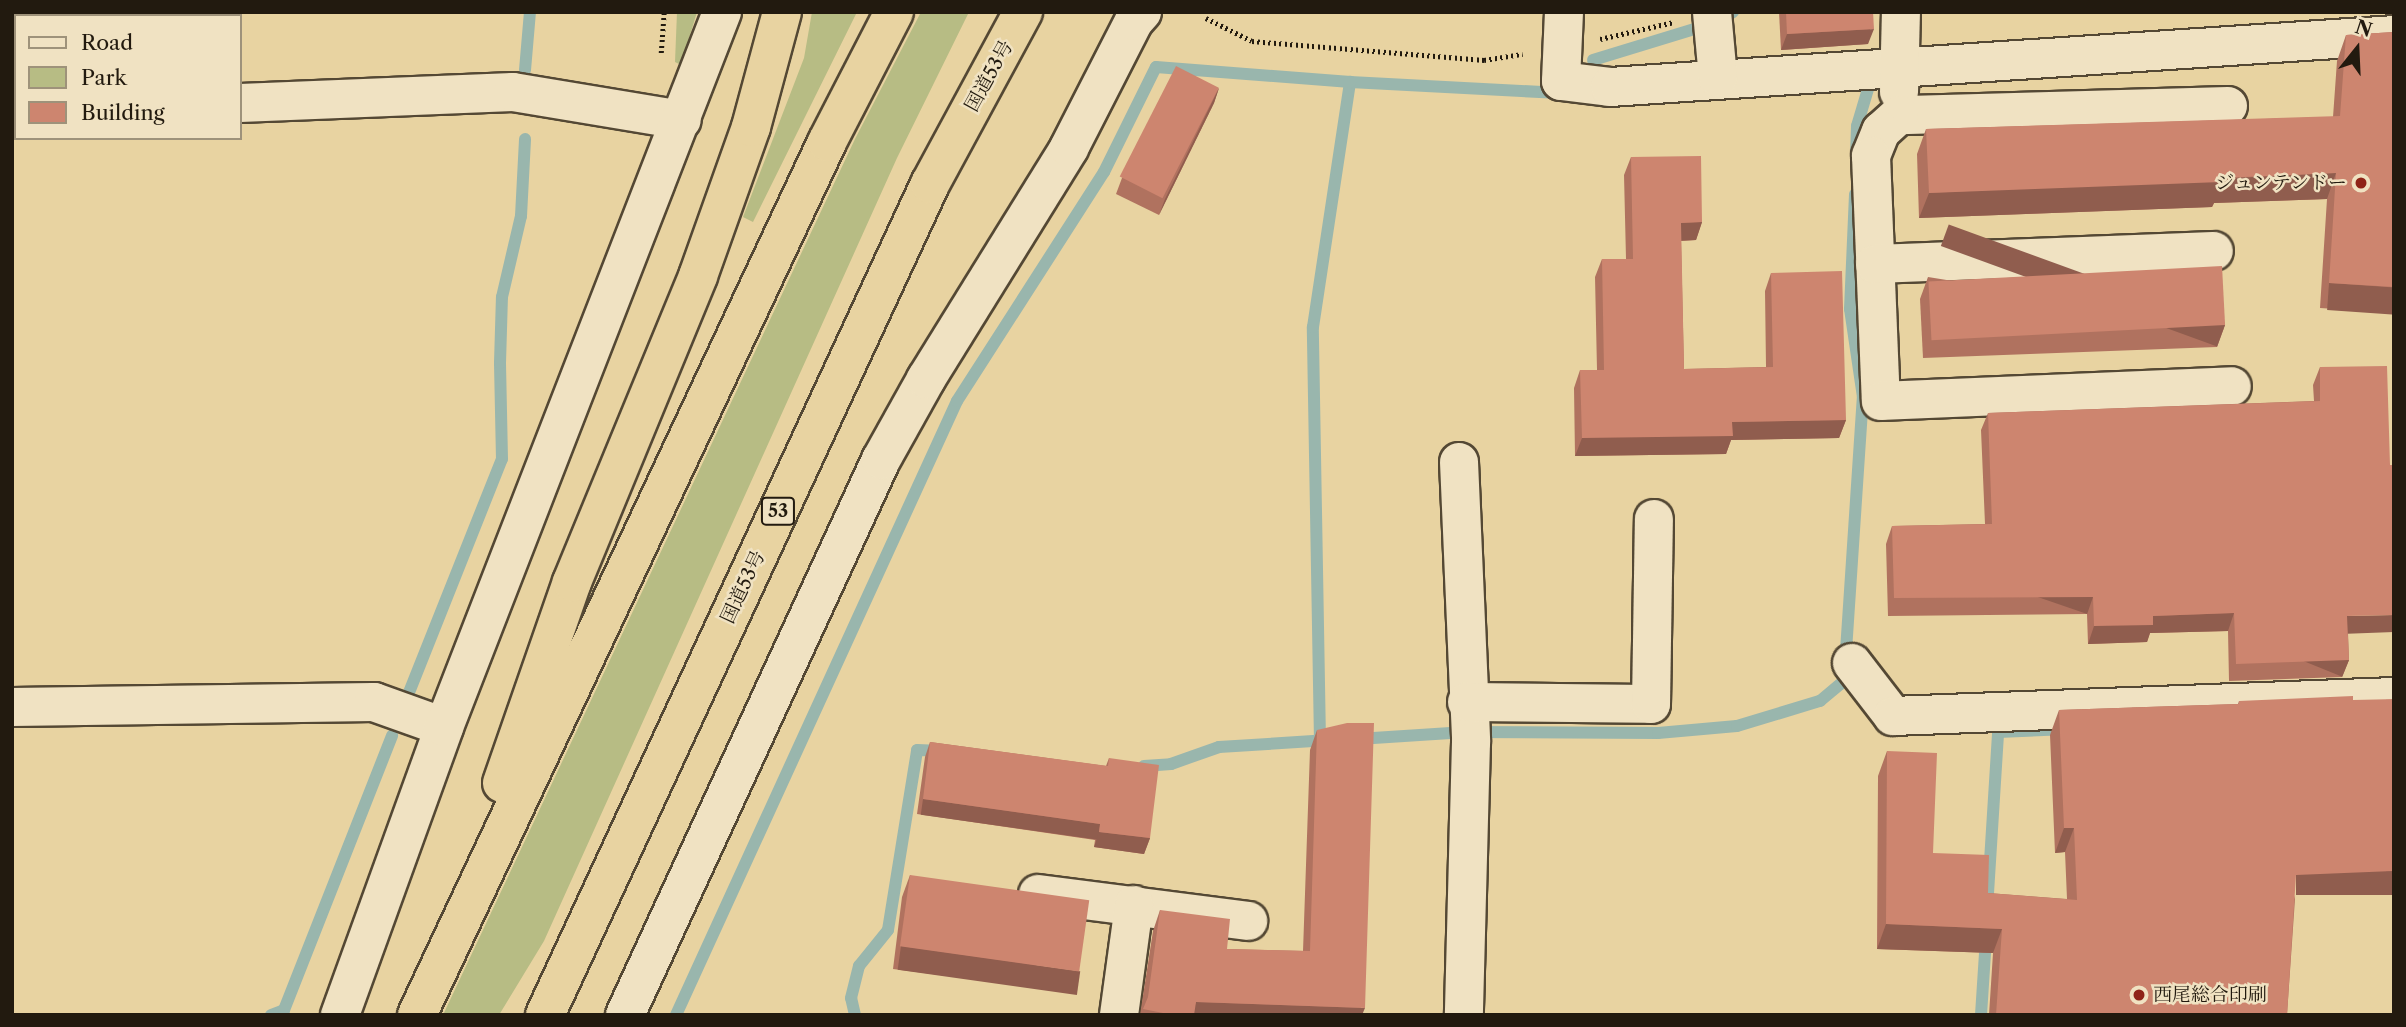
<!DOCTYPE html>
<html>
<head>
<meta charset="utf-8">
<style>
	body { margin:0 }
	#map { position:relative; width:2406px; height:1027px; overflow:hidden; background:#e8d3a1; font-family:"Libre Caslon Text","Noto Serif JP",serif }
	div>[style] { position:absolute }
	[style*='--x'] { left:calc(var(--x)*1px); top:calc(var(--y)*1px); width:calc(var(--w)*1px); rotate:calc(var(--a)*1deg) }
	.green>* { inset:0; background:#b7bc84 }
	.stream>* { height:12px; margin:-6px; padding:0 6px; transform-origin:6px; border-radius:6px; background:#99b6ad }
	.path>* { height:4.5px; margin-top:-2.25px; transform-origin:0; background:repeating-linear-gradient(90deg,#221a0f 0 2px,transparent 0 5.5px) }
	.roads { filter:drop-shadow(2px 0 #544834) drop-shadow(-2px 0 #544834) drop-shadow(0 2px #544834) drop-shadow(0 -2px #544834) }
	.minor>* { height:38px; margin:-19px; padding:0 19px; transform-origin:19px; border-radius:19px; background:#f0e2c2 }
	.highway>* { height:38px; margin:-19px; padding:0 19px; transform-origin:19px; border-radius:19px; background:#e8d3a1 }
	.wall>* { inset:0; background:#b0725f }
	.shaded-wall>* { inset:0; background:#905d4e; transform-origin:0 0 }
	.building>* { inset:0; background:#cd856f; transform-origin:0 0 }
	.dots>* { width:19px; height:19px; translate:-50% -50%; box-sizing:border-box; border:4px solid #f0e2c2; border-radius:50% }
	span { translate:-50% -50%; white-space:nowrap; text-align:center; line-height:1.15; -webkit-text-stroke:5px #f0e2c2; paint-order:stroke }
	.shield-label span { padding:2px 5px; background:#f0e2c2; border:2px solid; border-radius:5px; -webkit-text-stroke-width:0 }
	.shield-label { font-size:18px; color:#221a0f; font-weight:700 }
	.street-label { font-size:19px; color:#221a0f }
	.poi-label { font-size:19px; color:#221a0f }
	.right { translate:-100% -50%; text-align:right }
	.left { translate:0 -50%; text-align:left }
	.frame { position:absolute; inset:0; border:14px solid #221a0f; pointer-events:none }
	.legend { position:absolute; left:14px; top:14px; width:228px; height:126px; box-sizing:border-box; background:#f0e2c2; border:2px solid #9e927a; margin:0; padding:9px 12px; list-style:none; font-size:21px; color:#221a0f }
	.legend li { display:flex; align-items:center; gap:14px; height:35px }
	.legend b { width:35px; border:2px solid #9e927a }
	.north { position:absolute; left:2322px; top:14px; width:70px; height:70px; -webkit-text-stroke:5px #f0e2c2; paint-order:stroke; rotate:18deg; font-size:19px; font-weight:700; line-height:28px; text-align:center; color:#221a0f }
	.north::after { content:''; display:block; margin:auto; width:24px; height:32px; background:#221a0f; clip-path:polygon(50% 0,100% 100%,50% 72%,0 100%) }
</style>
</head>
<body>
<div id="map">
	<div class="green">
		<div style="clip-path:polygon(677px 12px,697px 12px,681px 65px,675px 62px)"></div>
		<div style="clip-path:polygon(812px 12px,857px 12px,753px 222px,743px 217px,804px 58px)"></div>
		<div style="clip-path:polygon(921px 12px,969px 12px,897px 158px,544px 941px,499px 1015px,443px 1015px,855px 139px)"></div>
	</div>
	<div class="stream">
		<div style="--x:1593;--y:60;--w:130;--a:-17"></div>
		<div style="--x:1717;--y:22;--w:19;--a:-32"></div>
		<div style="--x:525;--y:70;--w:58;--a:-85.1"></div>
		<div style="--x:1856;--y:155;--w:29;--a:-88"></div>
		<div style="--x:1857;--y:126;--w:49;--a:-73.4"></div>
		<div style="--x:406;--y:700;--w:259;--a:-68.3"></div>
		<div style="--x:502;--y:459;--w:96;--a:-91.2"></div>
		<div style="--x:500;--y:363;--w:66;--a:-88.3"></div>
		<div style="--x:502;--y:297;--w:83;--a:-76.8"></div>
		<div style="--x:521;--y:216;--w:77;--a:-87"></div>
		<div style="--x:1358;--y:739;--w:108;--a:-3.7"></div>
		<div style="--x:1466;--y:732;--w:192;--a:0.3"></div>
		<div style="--x:1658;--y:733;--w:79;--a:-5.1"></div>
		<div style="--x:1737;--y:726;--w:87;--a:-16.8"></div>
		<div style="--x:1820;--y:701;--w:31;--a:-40"></div>
		<div style="--x:1844;--y:681;--w:285;--a:-86.2"></div>
		<div style="--x:1863;--y:397;--w:89;--a:-98.4"></div>
		<div style="--x:1850;--y:309;--w:115;--a:-87.5"></div>
		<div style="--x:1320;--y:741;--w:414;--a:-91"></div>
		<div style="--x:1313;--y:327;--w:248;--a:-81.4"></div>
		<div style="--x:1350;--y:82;--w:210;--a:3"></div>
		<div style="--x:1144;--y:766;--w:27;--a:-4"></div>
		<div style="--x:1171;--y:764;--w:51;--a:-19.5"></div>
		<div style="--x:1219;--y:747;--w:110;--a:-3.6"></div>
		<div style="--x:1987;--y:909;--w:177;--a:-86.4"></div>
		<div style="--x:1998;--y:732;--w:70;--a:-2.5"></div>
		<div style="--x:271;--y:1015;--w:14;--a:-21"></div>
		<div style="--x:284;--y:1010;--w:295;--a:-68.5"></div>
		<div style="--x:676;--y:1015;--w:675;--a:-65.41"></div>
		<div style="--x:957;--y:401;--w:272;--a:-57.3"></div>
		<div style="--x:1104;--y:172;--w:117;--a:-63.7"></div>
		<div style="--x:1156;--y:67;--w:195;--a:4.4"></div>
		<div style="--x:855;--y:1015;--w:17;--a:-103"></div>
		<div style="--x:851;--y:998;--w:33;--a:-76"></div>
		<div style="--x:859;--y:966;--w:46;--a:-51.1"></div>
		<div style="--x:888;--y:930;--w:182;--a:-80.8"></div>
		<div style="--x:917;--y:750;--w:25;--a:2"></div>
		<div style="--x:1981;--y:1015;--w:78;--a:-86.3"></div>
	</div>
	<div class="path">
		<div style="--x:1206;--y:18;--w:51;--a:26.6"></div>
		<div style="--x:1252;--y:41;--w:233;--a:4.7"></div>
		<div style="--x:1484;--y:60;--w:39;--a:-9"></div>
		<div style="--x:1600;--y:39;--w:76;--a:-12.9"></div>
		<div style="--x:661;--y:53;--w:41;--a:-85.8"></div>
	</div>
	<div class="roads">
		<div class="minor">
			<div style="--x:1564;--y:12;--w:69;--a:92.5"></div>
			<div style="--x:1561;--y:81;--w:49;--a:7"></div>
			<div style="--x:1610;--y:87;--w:786;--a:-3.79"></div>
			<div style="--x:1712;--y:12;--w:66;--a:84.8"></div>
			<div style="--x:1899;--y:92;--w:80;--a:-88.6"></div>
			<div style="--x:240;--y:103;--w:273;--a:-2.3"></div>
			<div style="--x:513;--y:92;--w:171;--a:9.4"></div>
			<div style="--x:12;--y:106;--w:4;--a:14"></div>
			<div style="--x:2228;--y:106;--w:329;--a:178.4"></div>
			<div style="--x:1899;--y:115;--w:24;--a:138"></div>
			<div style="--x:1881;--y:131;--w:27;--a:112"></div>
			<div style="--x:1871;--y:156;--w:245;--a:87.7"></div>
			<div style="--x:1881;--y:401;--w:351;--a:-2.4"></div>
			<div style="--x:1875;--y:264;--w:339;--a:-2.2"></div>
			<div style="--x:1459;--y:462;--w:280;--a:87.5"></div>
			<div style="--x:1471;--y:742;--w:273;--a:91.5"></div>
			<div style="--x:1852;--y:663;--w:67;--a:52.3"></div>
			<div style="--x:1893;--y:716;--w:501;--a:-2.17"></div>
			<div style="--x:1467;--y:702;--w:184;--a:0.6"></div>
			<div style="--x:1651;--y:704;--w:185;--a:-89.1"></div>
			<div style="--x:12;--y:707;--w:362;--a:-0.8"></div>
			<div style="--x:374;--y:702;--w:74;--a:19.7"></div>
			<div style="--x:1038;--y:894;--w:212;--a:7.3"></div>
			<div style="--x:340;--y:1015;--w:306;--a:-70.1"></div>
			<div style="--x:444;--y:727;--w:767;--a:-68.75"></div>
			<div style="--x:625;--y:1015;--w:611;--a:-65.24"></div>
			<div style="--x:881;--y:460;--w:93;--a:-60.9"></div>
			<div style="--x:926;--y:379;--w:272;--a:-58.2"></div>
			<div style="--x:1069;--y:148;--w:143;--a:-62.9"></div>
			<div style="--x:1134;--y:21;--w:12;--a:-48"></div>
			<div style="--x:1119;--y:1015;--w:111;--a:-82.2"></div>
		</div>
		<div class="highway">
			<div style="--x:502;--y:783;--w:213;--a:-70.8"></div>
			<div style="--x:572;--y:582;--w:331;--a:-67.6"></div>
			<div style="--x:698;--y:276;--w:158;--a:-70.4"></div>
			<div style="--x:751;--y:127;--w:119;--a:-74.9"></div>
			<div style="--x:417;--y:1015;--w:964;--a:-64.84"></div>
			<div style="--x:827;--y:142;--w:146;--a:-62.7"></div>
			<div style="--x:545;--y:1015;--w:916;--a:-65.14"></div>
			<div style="--x:930;--y:184;--w:196;--a:-61.6"></div>
		</div>
	</div>
	<div class="wall">
		<div style="clip-path:polygon(1779px 12px,1873px 12px,1868px 44px,1781px 50px)"></div>
		<div style="clip-path:polygon(2394px 32px,2394px 313px,2320px 308px,2327px 199px,2214px 203px,2212px 207px,1919px 218px,1917px 154px,1926px 129px,2333px 117px,2337px 61px,2346px 35px)"></div>
		<div style="clip-path:polygon(1219px 88px,1214px 103px,1159px 215px,1116px 194px,1122px 178px)"></div>
		<div style="clip-path:polygon(1631px 157px,1702px 222px,1696px 240px,1681px 241px,1684px 369px,1766px 367px,1765px 291px,1771px 273px,1846px 420px,1839px 438px,1731px 440px,1726px 454px,1575px 456px,1574px 388px,1580px 370px,1597px 370px,1595px 277px,1602px 259px,1626px 259px,1624px 175px)"></div>
		<div style="clip-path:polygon(1928px 277px,2225px 325px,2217px 347px,1923px 358px,1920px 299px)"></div>
		<div style="clip-path:polygon(2320px 367px,2348px 633px,2349px 660px,2342px 677px,2229px 681px,2228px 631px,2150px 633px,2147px 642px,2088px 644px,2087px 614px,1888px 616px,1886px 544px,1892px 526px,1985px 524px,1981px 430px,1988px 413px,2314px 401px,2313px 385px)"></div>
		<div style="clip-path:polygon(2239px 701px,2295px 899px,2287px 1015px,1989px 1015px,1993px 953px,1877px 949px,1878px 776px,1887px 751px,1933px 853px,1988px 893px,2067px 899px,2065px 852px,2055px 853px,2050px 735px,2059px 710px,2238px 704px)"></div>
		<div style="clip-path:polygon(1317px 730px,1362px 1015px,1140px 1015px,1153px 931px,1160px 910px,1227px 949px,1303px 951px,1310px 750px)"></div>
		<div style="clip-path:polygon(930px 742px,1106px 766px,1109px 758px,1150px 838px,1144px 854px,1094px 847px,1095px 840px,917px 814px,925px 757px)"></div>
		<div style="clip-path:polygon(910px 875px,1072px 992px,893px 969px,902px 897px)"></div>
	</div>
	<div class="shaded-wall">
		<div style="clip-path:polygon(1874px 29px,1868px 44px,1781px 50px,1787px 34px)"></div>
		<div style="clip-path:polygon(1219px 88px,1214px 103px,1159px 215px,1165px 199px)"></div>
		<div style="clip-path:polygon(2336px 173px,2327px 199px,2214px 203px,2212px 207px,1919px 218px,1929px 193px)"></div>
		<div style="clip-path:polygon(1702px 222px,1696px 240px,1674px 241px,1681px 223px)"></div>
		<div style="left:2329px;top:283px;width:65px;height:27px;rotate:4deg"></div>
		<div style="left:2225px;top:325px;width:23px;height:294px;rotate:110deg"></div>
		<div style="clip-path:polygon(1846px 420px,1839px 438px,1731px 440px,1726px 454px,1575px 456px,1582px 438px,1732px 422px)"></div>
		<div style="left:2093px;top:597px;width:18px;height:199px;rotate:109deg"></div>
		<div style="clip-path:polygon(2234px 613px,2228px 631px,2150px 633px,2147px 642px,2088px 644px,2094px 626px,2153px 616px)"></div>
		<div style="clip-path:polygon(2394px 615px,2394px 632px,2341px 634px,2347px 616px)"></div>
		<div style="left:2349px;top:660px;width:18px;height:113px;rotate:112deg"></div>
		<div style="left:923px;top:799px;width:179px;height:16px;rotate:8deg"></div>
		<div style="clip-path:polygon(2064px 828px,2074px 828px,2065px 852px,2055px 853px)"></div>
		<div style="clip-path:polygon(1099px 832px,1150px 838px,1144px 854px,1094px 847px)"></div>
		<div style="left:2394px;top:871px;width:24px;height:98px;rotate:90deg"></div>
		<div style="clip-path:polygon(1886px 924px,2002px 929px,1993px 953px,1877px 949px)"></div>
		<div style="left:901px;top:946px;width:181px;height:24px;rotate:8deg"></div>
		<div style="clip-path:polygon(1196px 1002px,1365px 1008px,1362px 1015px,1192px 1015px)"></div>
	</div>
	<div class="building">
		<div style="clip-path:polygon(1786px 12px,1873px 12px,1874px 29px,1787px 34px)"></div>
		<div style="clip-path:polygon(2394px 32px,2394px 287px,2329px 283px,2336px 173px,2221px 178px,2221px 182px,1929px 193px,1926px 129px,2340px 116px,2346px 35px)"></div>
		<div style="left:1176px;top:66px;width:48px;height:124px;rotate:27deg"></div>
		<div style="clip-path:polygon(1701px 156px,1702px 222px,1681px 223px,1684px 369px,1773px 367px,1771px 273px,1842px 271px,1846px 420px,1732px 422px,1733px 436px,1582px 438px,1580px 370px,1604px 370px,1602px 259px,1633px 259px,1631px 157px)"></div>
		<div style="left:2222px;top:266px;width:59px;height:294px;rotate:87deg"></div>
		<div style="clip-path:polygon(2387px 366px,2390px 465px,2394px 465px,2394px 615px,2347px 616px,2349px 660px,2236px 664px,2234px 613px,2153px 616px,2153px 625px,2094px 626px,2093px 597px,1894px 598px,1892px 526px,1992px 524px,1988px 413px,2320px 401px,2320px 367px)"></div>
		<div style="clip-path:polygon(2353px 696px,2353px 700px,2394px 699px,2394px 871px,2296px 875px,2287px 1015px,1996px 1015px,2002px 929px,1886px 924px,1887px 751px,1937px 753px,1933px 853px,1989px 855px,1988px 893px,2077px 900px,2074px 828px,2064px 828px,2059px 710px,2239px 704px,2239px 701px)"></div>
		<div style="clip-path:polygon(1347px 723px,1374px 723px,1365px 1008px,1196px 1002px,1194px 1015px,1173px 1015px,1143px 1009px,1148px 997px,1160px 910px,1230px 919px,1227px 949px,1310px 951px,1317px 730px)"></div>
		<div style="clip-path:polygon(930px 742px,1108px 766px,1109px 758px,1159px 765px,1150px 838px,1099px 832px,1100px 824px,923px 799px)"></div>
		<div style="left:910px;top:875px;width:181px;height:72px;rotate:8deg"></div>
	</div>
	<div class="dots">
		<div style="left:2361px;top:183px;background:#8f2418"></div>
		<div style="left:2139px;top:995px;background:#8f2418"></div>
	</div>
	<div class="shield-label">
		<span style="left:778px;top:511px">53</span>
	</div>
	<div class="street-label">
		<span style="left:989px;top:76px;rotate:-61deg">国道53号</span>
		<span style="left:743px;top:587px;rotate:-65deg">国道53号</span>
	</div>
	<div class="poi-label">
		<span class="right" style="left:2347px;top:183px">ジュンテンドー</span>
		<span class="left" style="left:2153px;top:995px">西尾総合印刷</span>
	</div>
	<div class="frame"></div>
	<ul class="legend">
	<li><b style="height:9px;background:#f0e2c2"></b>Road</li>
	<li><b style="height:19px;background:#b7bc84"></b>Park</li>
	<li><b style="height:19px;background:#cd856f"></b>Building</li>
	</ul>
	<div class="north">N</div>
</div>
</body>
</html>
